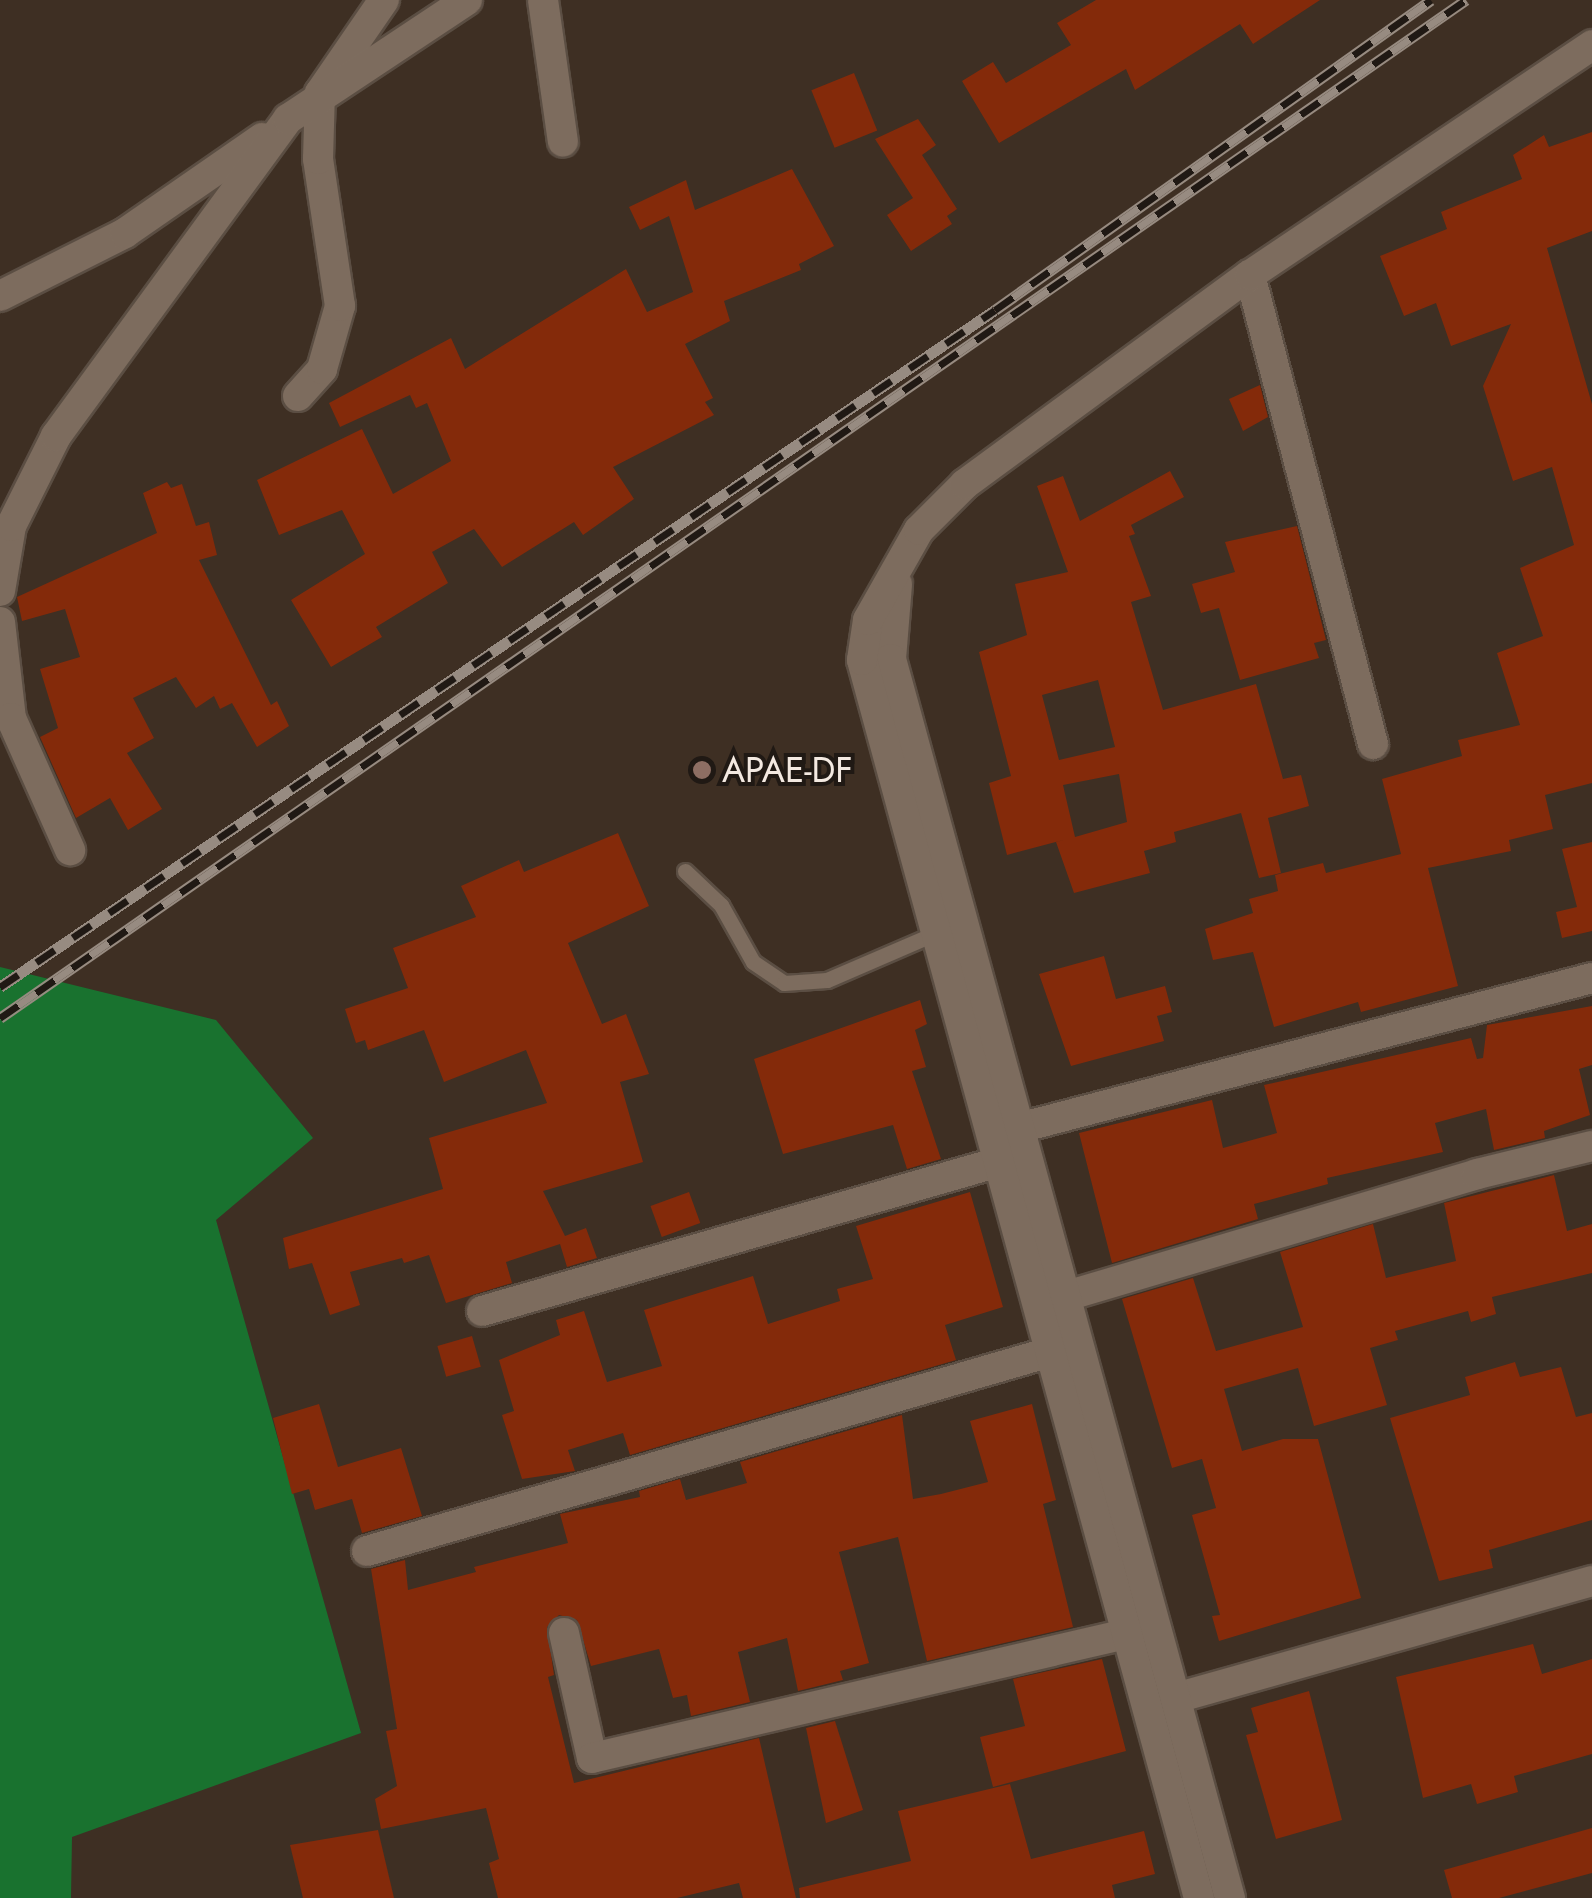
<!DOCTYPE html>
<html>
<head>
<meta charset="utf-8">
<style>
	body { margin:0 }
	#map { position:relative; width:1592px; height:1898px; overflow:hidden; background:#3e2f23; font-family:Jost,sans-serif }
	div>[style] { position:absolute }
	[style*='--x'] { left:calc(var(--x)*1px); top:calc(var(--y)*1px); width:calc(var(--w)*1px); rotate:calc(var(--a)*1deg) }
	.forest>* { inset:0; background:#19722f }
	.building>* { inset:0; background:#842a0a; transform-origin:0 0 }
	.roads { filter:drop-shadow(2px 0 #5b4e43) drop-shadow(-2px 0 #5b4e43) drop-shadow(0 2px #5b4e43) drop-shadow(0 -2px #5b4e43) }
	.lane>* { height:15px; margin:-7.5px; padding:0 7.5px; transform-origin:7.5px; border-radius:7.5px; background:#7d6c5e }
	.street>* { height:30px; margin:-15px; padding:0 15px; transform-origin:15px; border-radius:15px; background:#7d6c5e }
	.secondary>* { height:30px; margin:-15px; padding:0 15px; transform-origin:15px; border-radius:15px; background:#7d6c5e }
	.rail>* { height:11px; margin-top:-5.5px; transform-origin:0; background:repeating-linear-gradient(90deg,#201914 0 22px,#978b81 0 44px); box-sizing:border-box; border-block:2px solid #978b81 }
	.dots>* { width:28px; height:28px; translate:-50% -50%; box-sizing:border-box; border:5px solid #201914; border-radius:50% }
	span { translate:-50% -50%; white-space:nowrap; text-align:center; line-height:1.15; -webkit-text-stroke:8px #201914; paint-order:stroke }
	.poi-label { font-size:35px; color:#f3e9e1 }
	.left { translate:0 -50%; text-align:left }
</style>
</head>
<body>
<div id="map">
	<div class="forest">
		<div style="clip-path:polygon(0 967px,216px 1020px,313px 1138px,216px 1220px,361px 1733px,72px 1837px,71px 1898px,0 1898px)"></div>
	</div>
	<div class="building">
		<div style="clip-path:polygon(1096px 0,1320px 0,1253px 44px,1240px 24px,1135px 90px,1126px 69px,999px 143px,962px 81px,993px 62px,1006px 83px,1071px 45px,1057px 23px)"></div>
		<div style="left:854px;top:73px;width:62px;height:46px;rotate:68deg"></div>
		<div style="clip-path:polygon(918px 119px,936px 145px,922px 155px,957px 209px,947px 216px,952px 224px,911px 251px,887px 215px,913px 198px,875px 139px)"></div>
		<div style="clip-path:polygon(1592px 132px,1592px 231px,1547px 248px,1592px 404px,1592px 783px,1545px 795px,1553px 829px,1509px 840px,1511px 851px,1428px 868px,1458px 986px,1361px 1012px,1358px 1002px,1274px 1027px,1253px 952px,1213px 960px,1205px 929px,1253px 913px,1249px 899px,1278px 891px,1275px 875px,1323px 863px,1326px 873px,1401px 854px,1382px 779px,1462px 756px,1458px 740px,1520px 725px,1497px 653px,1543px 636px,1520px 568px,1574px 545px,1552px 467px,1513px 481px,1483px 386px,1511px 324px,1451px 346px,1436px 303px,1404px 316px,1380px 256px,1447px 229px,1441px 212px,1522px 179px,1513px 155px,1544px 135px,1549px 147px)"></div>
		<div style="clip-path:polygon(792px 169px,834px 246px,799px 264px,801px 270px,724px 301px,730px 321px,685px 344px,713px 398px,705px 402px,714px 415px,613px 467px,634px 499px,583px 535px,574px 522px,502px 567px,474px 529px,432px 552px,448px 583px,376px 627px,382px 637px,331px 667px,291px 600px,365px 554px,342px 510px,279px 535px,257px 480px,362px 429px,393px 494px,451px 461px,427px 403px,416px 408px,410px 395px,340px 427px,329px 403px,451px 338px,465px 369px,626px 269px,647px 312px,693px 292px,669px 216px,640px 230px,629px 207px,686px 180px,695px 210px)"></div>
		<div style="clip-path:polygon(1260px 385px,1268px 417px,1243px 431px,1229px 399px)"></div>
		<div style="clip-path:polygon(evenodd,1170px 471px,1184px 497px,1131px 525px,1135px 534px,1129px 536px,1151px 596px,1131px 602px,1163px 710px,1256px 684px,1283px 779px,1301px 775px,1309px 806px,1268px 818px,1281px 873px,1259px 878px,1241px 813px,1174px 832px,1176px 842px,1144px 851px,1150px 873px,1074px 893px,1056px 842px,1067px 839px,1007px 855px,989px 783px,1011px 776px,979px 652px,1027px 635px,1015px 584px,1068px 572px,1037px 486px,1063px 476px,1080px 521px,1170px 471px,1098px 680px,1115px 747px,1059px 760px,1042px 695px,1098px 680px,1170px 471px,1119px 774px,1127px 822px,1075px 837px,1063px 785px,1119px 774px)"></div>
		<div style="clip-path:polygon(167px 482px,171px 488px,182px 484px,196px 526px,209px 522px,217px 555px,199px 560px,271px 705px,277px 701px,289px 726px,257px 747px,232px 703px,220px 709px,214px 696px,196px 708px,176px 677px,133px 698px,154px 738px,127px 753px,162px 809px,128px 830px,110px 798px,76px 818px,40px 737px,58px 728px,40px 669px,80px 657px,65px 609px,22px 621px,17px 597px,157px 533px,143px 493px)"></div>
		<div style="clip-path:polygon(1297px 526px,1326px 640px,1314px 643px,1319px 658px,1240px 680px,1219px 608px,1201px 613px,1192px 584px,1235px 572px,1225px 542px)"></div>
		<div style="clip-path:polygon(618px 833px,649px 906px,568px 943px,602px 1024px,626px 1014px,649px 1074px,620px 1082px,643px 1162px,543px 1191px,565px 1236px,586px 1228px,597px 1258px,567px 1267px,560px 1244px,506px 1262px,512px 1283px,446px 1303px,429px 1255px,404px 1263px,402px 1258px,350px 1272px,360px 1305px,330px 1315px,312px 1263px,289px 1269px,283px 1238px,443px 1189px,429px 1138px,547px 1103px,526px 1050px,444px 1082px,424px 1030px,368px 1050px,365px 1040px,356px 1043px,345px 1009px,408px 988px,393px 948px,476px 917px,461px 886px,519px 860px,524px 872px)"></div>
		<div style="clip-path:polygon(1592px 842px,1592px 931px,1562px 938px,1556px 912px,1577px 907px,1562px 849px)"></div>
		<div style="clip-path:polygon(1104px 956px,1116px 999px,1165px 986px,1172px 1012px,1157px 1016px,1164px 1041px,1071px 1066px,1039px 974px)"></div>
		<div style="clip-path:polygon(920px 1000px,927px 1024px,915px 1030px,926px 1067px,912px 1071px,941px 1159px,907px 1169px,893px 1125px,783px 1154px,754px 1059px)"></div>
		<div style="clip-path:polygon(1592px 1006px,1592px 1065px,1579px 1069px,1590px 1115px,1544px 1131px,1545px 1138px,1494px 1150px,1486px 1109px,1435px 1123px,1443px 1152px,1327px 1178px,1328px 1184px,1254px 1204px,1258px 1219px,1112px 1263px,1079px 1133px,1212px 1100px,1223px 1148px,1277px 1133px,1264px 1085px,1471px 1038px,1477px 1059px,1483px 1058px,1487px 1025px)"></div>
		<div style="clip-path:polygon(1554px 1175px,1567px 1231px,1592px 1224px,1592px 1273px,1492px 1297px,1496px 1314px,1471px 1322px,1468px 1311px,1395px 1331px,1398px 1340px,1370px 1348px,1387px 1405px,1314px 1426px,1298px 1368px,1224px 1389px,1242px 1451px,1283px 1439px,1318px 1439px,1361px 1598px,1219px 1641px,1212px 1616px,1220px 1615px,1192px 1515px,1216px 1508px,1202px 1459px,1172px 1468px,1122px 1299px,1193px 1278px,1216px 1351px,1303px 1327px,1280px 1252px,1373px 1224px,1386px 1278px,1456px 1261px,1444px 1203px)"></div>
		<div style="left:689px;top:1192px;width:33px;height:41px;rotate:70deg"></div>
		<div style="clip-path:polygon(970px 1192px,1003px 1307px,945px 1325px,956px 1360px,630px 1455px,623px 1433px,568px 1450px,575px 1471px,522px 1479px,502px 1415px,514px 1411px,499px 1360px,560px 1335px,556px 1320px,584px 1311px,607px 1382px,662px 1366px,644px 1310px,753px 1276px,768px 1324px,840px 1301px,837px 1289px,873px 1279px,856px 1226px)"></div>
		<div style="left:472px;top:1336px;width:32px;height:36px;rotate:74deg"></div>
		<div style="clip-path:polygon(1515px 1362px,1520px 1377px,1561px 1367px,1576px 1417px,1592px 1413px,1592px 1520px,1489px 1550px,1493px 1568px,1439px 1581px,1390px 1418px,1470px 1395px,1465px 1377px)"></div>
		<div style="clip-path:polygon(319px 1404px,338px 1467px,401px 1448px,422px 1516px,362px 1533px,352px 1499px,315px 1510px,309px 1489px,292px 1494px,273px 1418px)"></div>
		<div style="clip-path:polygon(1032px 1404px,1056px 1500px,1043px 1504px,1073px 1627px,927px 1661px,898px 1537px,839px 1552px,869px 1663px,840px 1671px,843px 1680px,798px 1691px,787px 1638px,738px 1652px,750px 1702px,691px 1716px,687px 1695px,673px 1698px,659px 1649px,591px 1666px,577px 1620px,559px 1615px,547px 1627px,554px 1675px,548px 1677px,574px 1783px,759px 1738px,796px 1898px,743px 1898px,739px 1883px,677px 1898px,498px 1898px,489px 1863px,499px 1859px,486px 1808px,381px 1829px,375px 1799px,397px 1786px,386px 1731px,397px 1729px,371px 1569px,405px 1560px,408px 1590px,476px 1572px,474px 1567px,568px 1543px,560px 1514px,640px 1497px,639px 1491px,680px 1479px,686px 1500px,747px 1483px,740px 1462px,902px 1415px,913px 1499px,941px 1494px,988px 1482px,970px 1421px)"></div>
		<div style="clip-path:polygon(1533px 1644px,1542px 1674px,1592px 1659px,1592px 1754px,1514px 1776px,1518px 1792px,1477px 1804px,1471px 1784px,1423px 1798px,1396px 1677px)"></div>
		<div style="clip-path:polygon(1102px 1659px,1126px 1751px,993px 1787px,980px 1737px,1025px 1726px,1013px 1679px)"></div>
		<div style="clip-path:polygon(1309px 1691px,1342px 1820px,1276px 1839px,1246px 1735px,1258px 1732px,1251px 1708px)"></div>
		<div style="clip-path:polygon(835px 1721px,863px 1810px,826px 1823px,806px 1728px)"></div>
		<div style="clip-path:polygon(1010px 1784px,1031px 1859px,1144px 1831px,1155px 1874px,1112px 1885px,1115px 1898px,800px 1898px,799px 1888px,911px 1861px,898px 1811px)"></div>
		<div style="clip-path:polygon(1592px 1828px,1592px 1873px,1499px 1898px,1452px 1898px,1444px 1870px)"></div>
		<div style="clip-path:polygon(378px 1830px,394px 1898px,303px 1898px,290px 1845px)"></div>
	</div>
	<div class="roads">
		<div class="lane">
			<div style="--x:685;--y:871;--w:50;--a:43.4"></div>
			<div style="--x:721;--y:905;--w:65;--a:60.7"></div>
			<div style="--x:753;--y:962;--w:37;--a:34"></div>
			<div style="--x:784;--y:983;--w:43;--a:-4"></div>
			<div style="--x:827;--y:980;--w:119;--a:-23.3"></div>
		</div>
		<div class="street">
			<div style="--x:543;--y:0;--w:143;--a:82"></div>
			<div style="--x:1250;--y:275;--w:485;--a:75.3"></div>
			<div style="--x:0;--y:296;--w:140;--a:-26.7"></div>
			<div style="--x:125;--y:233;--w:167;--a:-34.7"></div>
			<div style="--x:298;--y:396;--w:36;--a:-48"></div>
			<div style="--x:322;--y:369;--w:66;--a:-74.1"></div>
			<div style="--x:340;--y:306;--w:149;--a:-98.5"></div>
			<div style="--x:318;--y:159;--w:66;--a:-88.3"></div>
			<div style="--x:320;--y:93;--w:113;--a:-55.5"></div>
			<div style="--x:0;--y:591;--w:66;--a:-80.4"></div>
			<div style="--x:11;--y:526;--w:101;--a:-63.4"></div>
			<div style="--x:56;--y:436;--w:393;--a:-53.8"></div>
			<div style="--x:288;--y:119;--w:215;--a:-33.6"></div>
			<div style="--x:0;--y:622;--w:97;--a:83.5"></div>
			<div style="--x:11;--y:718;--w:145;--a:65.9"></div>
			<div style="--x:1019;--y:1128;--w:592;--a:-14.67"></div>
			<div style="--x:1066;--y:1296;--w:429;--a:-16.5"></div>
			<div style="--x:1477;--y:1174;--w:118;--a:-13.7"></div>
			<div style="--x:482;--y:1311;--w:538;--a:-16.08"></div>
			<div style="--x:367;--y:1551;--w:711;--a:-16.24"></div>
			<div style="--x:564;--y:1633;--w:128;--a:77.4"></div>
			<div style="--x:592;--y:1758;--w:552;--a:-13.08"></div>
			<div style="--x:1176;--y:1698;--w:432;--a:-15.7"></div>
		</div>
		<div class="secondary">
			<div style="--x:897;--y:584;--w:75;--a:94.6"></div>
			<div style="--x:891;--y:659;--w:1285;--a:74.7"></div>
			<div style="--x:1199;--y:1898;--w:1283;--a:-105.23"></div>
			<div style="--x:862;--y:660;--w:40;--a:-81.5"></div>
			<div style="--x:868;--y:620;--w:103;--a:-60.5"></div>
			<div style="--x:919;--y:530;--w:65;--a:-45"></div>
			<div style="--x:965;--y:484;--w:353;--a:-36.3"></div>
			<div style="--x:1250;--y:275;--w:412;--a:-33.9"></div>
		</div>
	</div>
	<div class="rail">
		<div style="--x:0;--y:987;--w:1203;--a:-34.23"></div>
		<div style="--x:995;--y:310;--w:535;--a:-35.41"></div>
		<div style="--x:0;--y:1018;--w:1785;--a:-34.78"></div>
	</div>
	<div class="dots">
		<div style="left:702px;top:770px;background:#8d6e63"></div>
	</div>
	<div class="poi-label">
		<span class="left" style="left:722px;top:770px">APAE-DF</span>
	</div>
</div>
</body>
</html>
